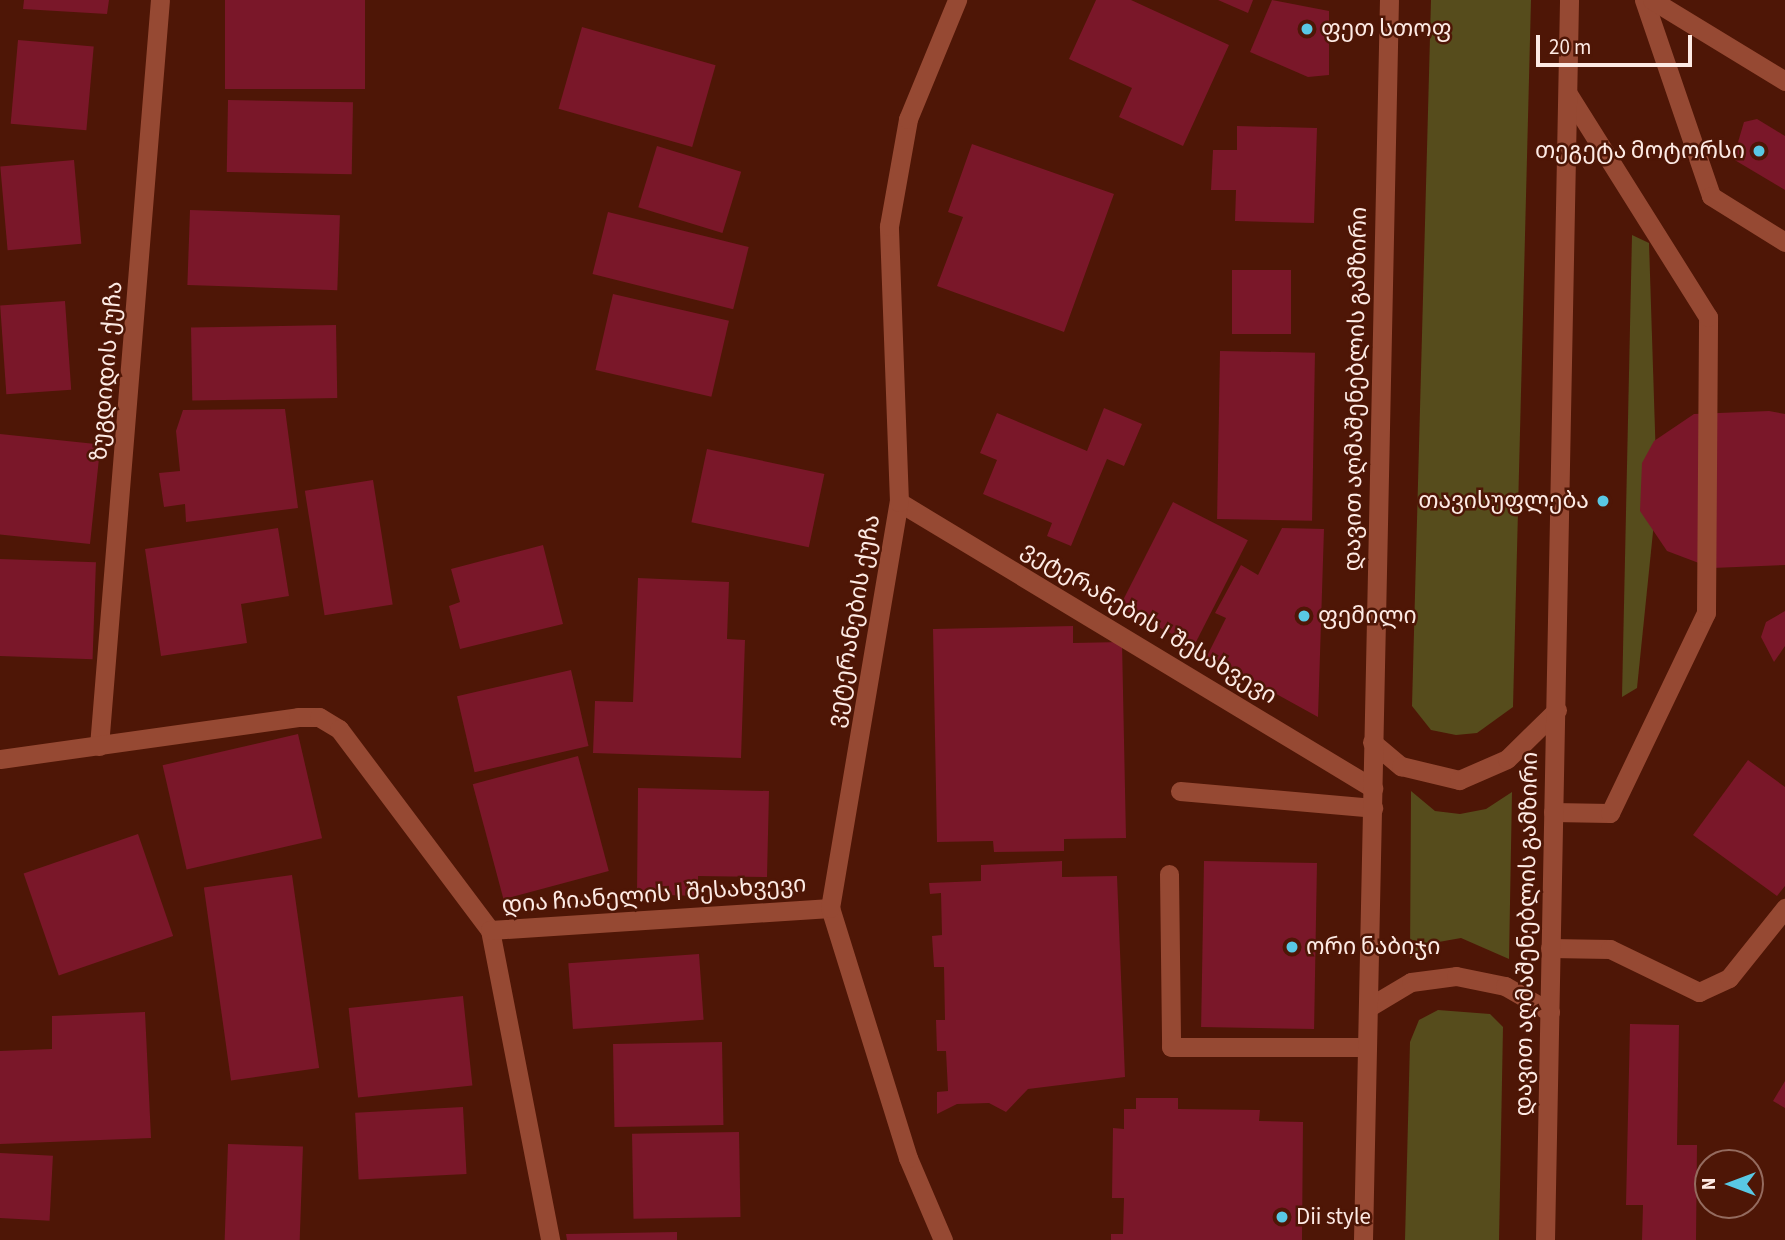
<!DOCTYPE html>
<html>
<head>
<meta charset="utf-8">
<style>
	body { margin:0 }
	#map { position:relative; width:1785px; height:1240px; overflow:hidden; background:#4e1606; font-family:"Source Sans 3","Noto Sans Georgian",sans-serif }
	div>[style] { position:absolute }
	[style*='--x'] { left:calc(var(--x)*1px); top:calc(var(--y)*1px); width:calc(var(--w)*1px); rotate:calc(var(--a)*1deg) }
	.green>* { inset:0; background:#564c1c }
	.building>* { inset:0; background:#7a1729; transform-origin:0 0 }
	.service>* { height:19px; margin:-9.5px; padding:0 9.5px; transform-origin:9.5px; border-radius:9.5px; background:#964933 }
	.minor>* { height:19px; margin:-9.5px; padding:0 9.5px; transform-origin:9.5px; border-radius:9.5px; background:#964933 }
	.tertiary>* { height:19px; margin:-9.5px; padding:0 9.5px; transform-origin:9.5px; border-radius:9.5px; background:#964933 }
	.secondary>* { height:19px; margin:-9.5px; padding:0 9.5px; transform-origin:9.5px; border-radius:9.5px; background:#964933 }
	.dots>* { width:19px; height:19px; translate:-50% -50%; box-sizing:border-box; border:4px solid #4e1606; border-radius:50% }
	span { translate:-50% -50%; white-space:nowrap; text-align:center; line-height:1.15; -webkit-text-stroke:5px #4e1606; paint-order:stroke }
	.poi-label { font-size:23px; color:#fdeae4 }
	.left { translate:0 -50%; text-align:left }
	.right { translate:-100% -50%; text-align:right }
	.street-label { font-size:23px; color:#fdeae4 }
	.north { position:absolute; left:1694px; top:1149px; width:70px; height:70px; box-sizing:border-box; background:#4e1606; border:2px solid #946b5f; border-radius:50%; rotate:270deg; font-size:19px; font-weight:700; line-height:28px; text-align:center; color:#fdeae4 }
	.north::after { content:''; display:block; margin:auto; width:24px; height:32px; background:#59c8e4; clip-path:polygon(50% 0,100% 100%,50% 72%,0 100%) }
	.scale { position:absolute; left:1536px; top:35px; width:156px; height:32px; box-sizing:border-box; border:4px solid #fdeae4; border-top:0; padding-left:9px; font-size:21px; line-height:24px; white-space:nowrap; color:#fdeae4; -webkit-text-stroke:5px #4e1606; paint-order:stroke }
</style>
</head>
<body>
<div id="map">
	<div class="green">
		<div style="clip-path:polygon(1431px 0,1531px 0,1513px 707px,1477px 733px,1456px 735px,1431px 730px,1412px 706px)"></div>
		<div style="clip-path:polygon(1632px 235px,1649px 243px,1657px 493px,1637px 688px,1622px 697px)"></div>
		<div style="clip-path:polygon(1411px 791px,1435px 811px,1460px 814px,1486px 809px,1512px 792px,1509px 959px,1461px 938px,1433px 943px,1410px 958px)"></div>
		<div style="clip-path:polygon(1438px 1010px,1490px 1014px,1503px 1027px,1499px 1240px,1405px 1240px,1410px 1042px,1419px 1020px)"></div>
	</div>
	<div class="building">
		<div style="clip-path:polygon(24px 0,109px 0,107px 14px,23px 9px)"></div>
		<div style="left:225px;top:0;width:140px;height:89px"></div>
		<div style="clip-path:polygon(1096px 0,1131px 0,1229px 45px,1183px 146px,1119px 117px,1132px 88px,1069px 59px)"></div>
		<div style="clip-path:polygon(1218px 0,1253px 0,1248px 13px)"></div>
		<div style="clip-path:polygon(1272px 0,1329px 11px,1329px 75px,1308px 77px,1250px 52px)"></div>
		<div style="left:582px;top:27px;width:139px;height:85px;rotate:16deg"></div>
		<div style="left:18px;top:40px;width:76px;height:84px;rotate:5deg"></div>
		<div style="left:228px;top:100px;width:125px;height:72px;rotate:1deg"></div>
		<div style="clip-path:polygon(1757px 119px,1785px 136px,1785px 190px,1733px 159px,1744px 122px)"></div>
		<div style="clip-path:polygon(1237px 126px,1317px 128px,1314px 223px,1235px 221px,1236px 190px,1211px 190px,1213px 150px,1237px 150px)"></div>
		<div style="clip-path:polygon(972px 144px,1114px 194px,1064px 332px,937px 286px,963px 217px,948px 212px)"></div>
		<div style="left:657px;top:146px;width:88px;height:64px;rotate:17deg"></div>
		<div style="left:74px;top:160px;width:84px;height:74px;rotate:85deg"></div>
		<div style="left:190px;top:210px;width:150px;height:75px;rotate:2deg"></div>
		<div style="left:608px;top:212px;width:145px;height:64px;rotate:14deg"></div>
		<div style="left:1232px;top:270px;width:59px;height:64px"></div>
		<div style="left:613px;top:294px;width:119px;height:78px;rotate:13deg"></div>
		<div style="left:65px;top:301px;width:89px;height:65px;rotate:86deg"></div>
		<div style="left:336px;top:325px;width:73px;height:145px;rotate:89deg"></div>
		<div style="left:1220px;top:351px;width:95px;height:168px;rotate:1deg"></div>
		<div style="clip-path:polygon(1104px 408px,1142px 424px,1124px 466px,1107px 459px,1071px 546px,1047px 536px,1052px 523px,983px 494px,997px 460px,980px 453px,997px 413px,1087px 451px)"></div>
		<div style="clip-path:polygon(285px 409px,298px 508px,186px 522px,185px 504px,164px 507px,159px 473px,180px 471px,176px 431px,183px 410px)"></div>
		<div style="clip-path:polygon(1769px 411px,1785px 414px,1785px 565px,1712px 568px,1667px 551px,1640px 511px,1642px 463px,1654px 441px,1694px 414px)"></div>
		<div style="left:0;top:434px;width:101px;height:100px;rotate:6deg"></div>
		<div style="left:707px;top:449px;width:120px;height:75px;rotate:12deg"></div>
		<div style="left:373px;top:480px;width:126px;height:69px;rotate:81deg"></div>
		<div style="left:1173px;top:502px;width:84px;height:118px;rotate:27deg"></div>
		<div style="clip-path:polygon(278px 528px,289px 596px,241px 604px,247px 643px,161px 656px,145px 549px)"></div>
		<div style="clip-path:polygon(1282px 528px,1324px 529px,1318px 717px,1207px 656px,1226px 618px,1215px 613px,1241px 565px,1258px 575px)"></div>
		<div style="clip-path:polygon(543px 545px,563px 624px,460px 649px,449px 606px,460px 602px,451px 569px)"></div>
		<div style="left:0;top:559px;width:96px;height:97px;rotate:2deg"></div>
		<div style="clip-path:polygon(638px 578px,729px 582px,727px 639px,745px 640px,741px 758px,593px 753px,595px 701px,633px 702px)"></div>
		<div style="clip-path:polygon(1785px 611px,1785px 646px,1774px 662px,1761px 637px,1766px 622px)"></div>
		<div style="clip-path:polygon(1073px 626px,1073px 643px,1122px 642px,1126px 838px,1064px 839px,1064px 851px,994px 852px,993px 841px,937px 842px,933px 629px)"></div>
		<div style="left:571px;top:670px;width:78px;height:117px;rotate:77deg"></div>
		<div style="left:298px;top:734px;width:107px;height:139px;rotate:77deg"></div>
		<div style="left:578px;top:756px;width:119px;height:109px;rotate:75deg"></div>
		<div style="clip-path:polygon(1748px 760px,1785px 787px,1785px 886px,1777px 896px,1693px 835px)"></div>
		<div style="clip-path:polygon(638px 788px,769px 791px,767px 877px,698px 876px,698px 896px,637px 894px)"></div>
		<div style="left:138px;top:834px;width:108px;height:121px;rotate:71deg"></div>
		<div style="clip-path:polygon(1062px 861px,1062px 877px,1117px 876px,1125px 1077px,1028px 1089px,1006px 1112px,989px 1103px,957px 1104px,937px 1114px,937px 1092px,948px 1091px,946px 1051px,937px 1051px,936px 1020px,945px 1020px,944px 967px,934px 967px,932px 936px,942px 935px,941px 893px,930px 894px,929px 883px,981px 881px,981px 865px)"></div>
		<div style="left:1204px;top:861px;width:113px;height:166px;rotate:1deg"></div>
		<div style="left:292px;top:875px;width:195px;height:89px;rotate:82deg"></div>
		<div style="left:699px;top:954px;width:66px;height:131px;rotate:86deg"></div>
		<div style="left:463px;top:996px;width:90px;height:115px;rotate:84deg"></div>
		<div style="clip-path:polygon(145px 1012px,151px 1138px,0 1144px,0 1051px,52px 1049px,52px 1016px)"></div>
		<div style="clip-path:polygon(1630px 1024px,1679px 1025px,1677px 1145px,1697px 1145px,1696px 1240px,1642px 1240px,1643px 1205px,1626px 1205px)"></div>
		<div style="left:722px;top:1042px;width:83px;height:109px;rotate:89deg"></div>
		<div style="clip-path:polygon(1785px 1081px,1785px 1108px,1773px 1101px)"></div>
		<div style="clip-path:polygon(1136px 1098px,1178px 1098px,1178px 1109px,1260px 1110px,1259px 1121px,1303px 1122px,1302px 1240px,1111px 1240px,1111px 1234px,1123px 1234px,1124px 1198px,1112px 1198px,1113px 1128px,1124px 1129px,1124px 1109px,1136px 1109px)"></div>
		<div style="left:463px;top:1107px;width:67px;height:108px;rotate:87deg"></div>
		<div style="left:739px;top:1132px;width:85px;height:107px;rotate:89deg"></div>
		<div style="left:228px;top:1144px;width:75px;height:96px;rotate:2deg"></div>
		<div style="left:0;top:1153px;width:53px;height:65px;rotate:3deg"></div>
		<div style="clip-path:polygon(677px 1232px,677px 1240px,567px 1240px,566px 1234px)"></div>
	</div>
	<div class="service">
		<div style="--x:1644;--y:0;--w:207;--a:71.1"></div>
		<div style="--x:1711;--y:196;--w:87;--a:31.9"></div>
		<div style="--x:1180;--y:791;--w:194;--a:5"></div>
		<div style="--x:1553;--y:812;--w:57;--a:1"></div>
		<div style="--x:1610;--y:813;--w:222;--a:-64.4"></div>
		<div style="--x:1706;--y:613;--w:296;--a:-89.6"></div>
		<div style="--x:1708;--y:317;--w:263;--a:-122.1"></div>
		<div style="--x:1169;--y:874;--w:173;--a:89.3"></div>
		<div style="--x:1171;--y:1047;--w:196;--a:0"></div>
	</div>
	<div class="minor">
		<div style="--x:899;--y:502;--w:554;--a:31.11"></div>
		<div style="--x:99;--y:746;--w:748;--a:-85.33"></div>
		<div style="--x:0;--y:759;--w:301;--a:-8"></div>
		<div style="--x:298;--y:717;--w:21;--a:0"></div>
		<div style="--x:319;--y:717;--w:23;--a:31"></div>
		<div style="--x:339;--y:729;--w:251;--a:53.1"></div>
		<div style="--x:490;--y:930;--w:316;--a:79"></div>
		<div style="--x:490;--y:930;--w:341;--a:-3.7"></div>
		<div style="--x:1550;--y:948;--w:60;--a:1"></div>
		<div style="--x:1610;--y:949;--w:99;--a:25.8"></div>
		<div style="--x:1699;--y:992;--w:33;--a:-25"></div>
		<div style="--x:1729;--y:978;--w:90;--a:-51.3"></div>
		<div style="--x:943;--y:1240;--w:89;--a:-113.1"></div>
		<div style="--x:908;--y:1158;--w:262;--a:-107.3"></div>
		<div style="--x:830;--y:908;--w:412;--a:-80.4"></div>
		<div style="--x:899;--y:502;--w:276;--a:-92.1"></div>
		<div style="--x:889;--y:226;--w:109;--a:-79.9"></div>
		<div style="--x:908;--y:119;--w:129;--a:-67.6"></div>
	</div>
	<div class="tertiary">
		<div style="--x:1652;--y:0;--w:156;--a:31.3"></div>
	</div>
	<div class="secondary">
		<div style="--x:1372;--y:742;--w:38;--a:40"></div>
		<div style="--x:1401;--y:766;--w:60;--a:13.6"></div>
		<div style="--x:1459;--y:780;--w:52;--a:-23.6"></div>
		<div style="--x:1507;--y:759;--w:70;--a:-44.4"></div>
		<div style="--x:1369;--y:1007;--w:49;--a:-30.8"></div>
		<div style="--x:1411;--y:982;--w:45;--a:-7.6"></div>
		<div style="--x:1456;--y:976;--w:50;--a:11.5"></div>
		<div style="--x:1505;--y:986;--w:52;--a:30"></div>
		<div style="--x:1363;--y:1240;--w:1240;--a:-88.8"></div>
		<div style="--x:1545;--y:1240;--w:1240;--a:-88.89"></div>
	</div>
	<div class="dots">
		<div style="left:1307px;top:29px;background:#59c8e4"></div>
		<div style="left:1759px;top:151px;background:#59c8e4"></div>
		<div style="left:1603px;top:501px;background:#59c8e4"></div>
		<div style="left:1304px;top:616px;background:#59c8e4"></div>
		<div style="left:1292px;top:947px;background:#59c8e4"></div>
		<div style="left:1282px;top:1217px;background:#59c8e4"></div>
	</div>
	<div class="poi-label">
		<span class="left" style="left:1321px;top:29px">ფეთ სთოფ</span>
		<span class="right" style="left:1745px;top:151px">თეგეტა მოტორსი</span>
		<span class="right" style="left:1589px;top:501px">თავისუფლება</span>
		<span class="left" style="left:1318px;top:616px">ფემილი</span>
		<span class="left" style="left:1306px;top:947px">ორი ნაბიჯი</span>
		<span class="left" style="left:1296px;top:1217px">Dii style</span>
	</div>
	<div class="street-label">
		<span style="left:107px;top:371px;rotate:-85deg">ზუგდიდის ქუჩა</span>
		<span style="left:1356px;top:389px;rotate:-89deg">დავით აღმაშენებლის გამზირი</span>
		<span style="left:854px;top:621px;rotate:-80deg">ვეტერანების ქუჩა</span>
		<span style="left:1149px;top:623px;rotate:31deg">ვეტერანების I შესახვევი</span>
		<span style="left:654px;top:895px;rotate:-4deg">დია ჩიანელის I შესახვევი</span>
		<span style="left:1527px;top:934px;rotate:-89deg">დავით აღმაშენებლის გამზირი</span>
	</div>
	<div class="north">N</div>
	<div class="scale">20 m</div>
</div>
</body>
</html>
